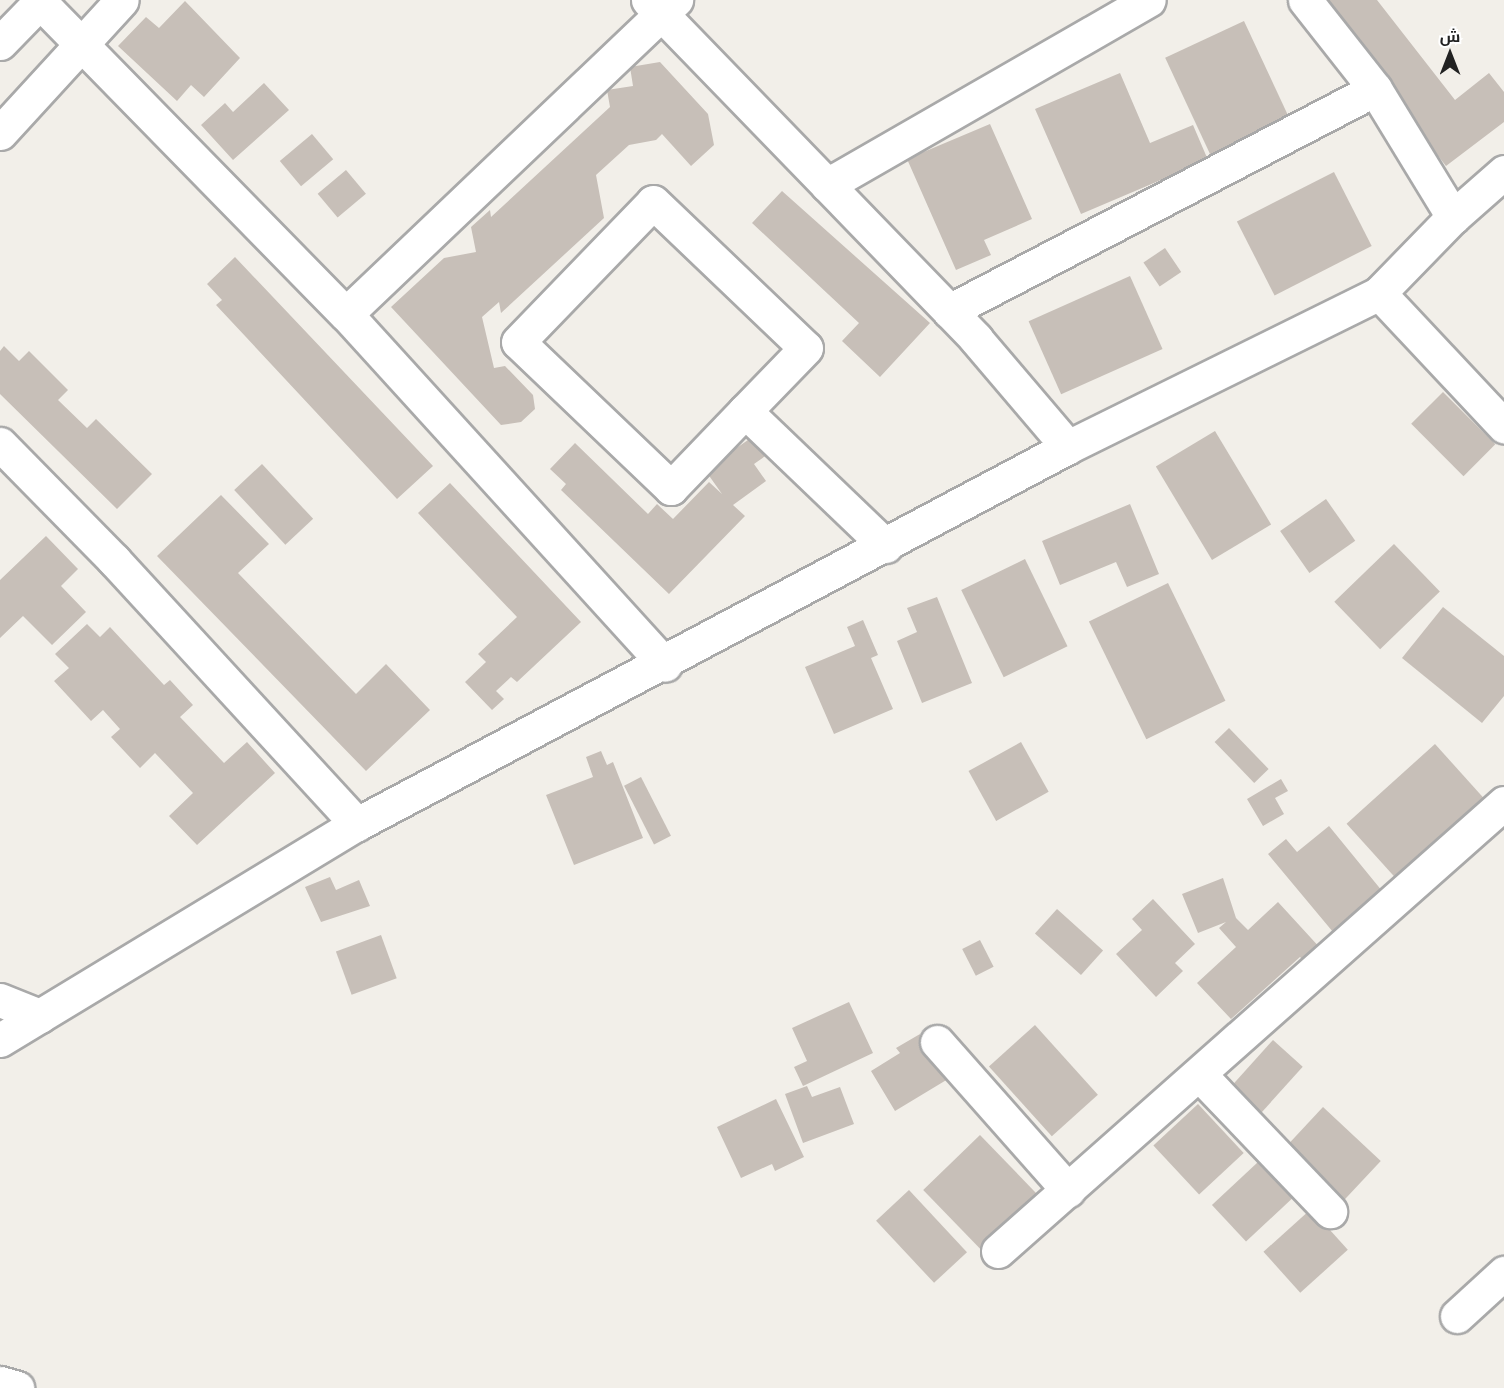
<!DOCTYPE html>
<html>
<head>
<meta charset="utf-8">
<style>
	body { margin:0 }
	#map { position:relative; width:1504px; height:1388px; overflow:hidden; background:#f2efe9; font-family:"Asap Condensed",Cairo,sans-serif }
	div>[style] { position:absolute }
	[style*='--x'] { left:calc(var(--x)*1px); top:calc(var(--y)*1px); width:calc(var(--w)*1px); rotate:calc(var(--a)*1deg) }
	.building>* { inset:0; background:#c7bfb8; transform-origin:0 0 }
	.roads { filter:drop-shadow(2px 0 #a9a9a9) drop-shadow(-2px 0 #a9a9a9) drop-shadow(0 2px #a9a9a9) drop-shadow(0 -2px #a9a9a9) }
	.minor>* { height:33px; margin:-16.5px; padding:0 16.5px; transform-origin:16.5px; border-radius:16.5px; background:#fff }
	span { translate:-50% -50%; white-space:nowrap; text-align:center; line-height:1.15; -webkit-text-stroke:5px #fff; paint-order:stroke }
	.north { position:absolute; left:1420px; top:24px; width:60px; height:60px; -webkit-text-stroke:4px #fff; paint-order:stroke; rotate:0deg; font-size:16px; font-weight:700; line-height:24px; text-align:center; color:#222 }
	.north::after { content:''; display:block; margin:auto; width:21px; height:27px; background:#222; clip-path:polygon(50% 0,100% 100%,50% 72%,0 100%) }
</style>
</head>
<body>
<div id="map">
	<div class="building">
		<div style="clip-path:polygon(1317px 0,1377px 0,1455px 100px,1489px 73px,1504px 92px,1504px 122px,1446px 166px)"></div>
		<div style="clip-path:polygon(185px 1px,240px 58px,204px 97px,191px 85px,177px 101px,118px 46px,146px 17px,159px 28px)"></div>
		<div style="left:1244px;top:21px;width:107px;height:87px;rotate:65deg"></div>
		<div style="clip-path:polygon(660px 62px,708px 114px,714px 145px,691px 166px,662px 134px,656px 140px,629px 145px,596px 175px,604px 218px,501px 313px,499px 302px,482px 317px,494px 368px,505px 366px,533px 395px,535px 409px,521px 422px,501px 425px,391px 307px,444px 258px,476px 252px,471px 227px,490px 210px,491px 217px,610px 107px,607px 90px,633px 86px,630px 67px)"></div>
		<div style="clip-path:polygon(1120px 73px,1150px 143px,1193px 125px,1208px 160px,1081px 214px,1035px 109px)"></div>
		<div style="clip-path:polygon(264px 83px,289px 110px,233px 160px,201px 125px,225px 103px,233px 112px)"></div>
		<div style="clip-path:polygon(990px 124px,1032px 219px,984px 240px,991px 255px,956px 270px,907px 159px)"></div>
		<div style="left:312px;top:134px;width:33px;height:42px;rotate:50deg"></div>
		<div style="left:346px;top:170px;width:31px;height:37px;rotate:50deg"></div>
		<div style="left:1334px;top:172px;width:83px;height:109px;rotate:63deg"></div>
		<div style="clip-path:polygon(782px 191px,930px 323px,880px 377px,842px 341px,859px 323px,752px 223px)"></div>
		<div style="left:1165px;top:248px;width:29px;height:26px;rotate:56deg"></div>
		<div style="clip-path:polygon(235px 257px,433px 466px,397px 499px,216px 305px,222px 300px,207px 284px)"></div>
		<div style="left:1130px;top:276px;width:80px;height:111px;rotate:66deg"></div>
		<div style="clip-path:polygon(4px 346px,19px 361px,29px 351px,68px 390px,58px 400px,87px 428px,96px 419px,152px 474px,117px 509px,0 394px,0 351px)"></div>
		<div style="left:1443px;top:392px;width:74px;height:45px;rotate:45deg"></div>
		<div style="left:1215px;top:431px;width:109px;height:69px;rotate:59deg"></div>
		<div style="clip-path:polygon(758px 433px,771px 452px,754px 464px,766px 481px,733px 505px,745px 516px,669px 594px,561px 490px,566px 484px,550px 469px,575px 443px,648px 514px,657px 504px,673px 519px,709px 482px,722px 494px,705px 470px)"></div>
		<div style="left:262px;top:464px;width:75px;height:38px;rotate:47deg"></div>
		<div style="clip-path:polygon(450px 483px,581px 622px,517px 682px,511px 677px,496px 691px,504px 699px,492px 710px,465px 682px,486px 662px,478px 654px,517px 617px,418px 513px)"></div>
		<div style="clip-path:polygon(221px 495px,269px 544px,238px 573px,356px 694px,386px 664px,430px 710px,366px 771px,157px 556px)"></div>
		<div style="left:1326px;top:499px;width:51px;height:56px;rotate:55deg"></div>
		<div style="clip-path:polygon(1130px 504px,1159px 574px,1127px 587px,1116px 562px,1060px 585px,1042px 541px)"></div>
		<div style="clip-path:polygon(46px 536px,78px 569px,61px 586px,86px 612px,52px 645px,23px 616px,0 638px,0 580px)"></div>
		<div style="left:1394px;top:544px;width:66px;height:83px;rotate:46deg"></div>
		<div style="left:1025px;top:559px;width:97px;height:71px;rotate:64deg"></div>
		<div style="left:1168px;top:583px;width:131px;height:88px;rotate:64deg"></div>
		<div style="clip-path:polygon(937px 597px,972px 683px,922px 703px,897px 641px,917px 632px,907px 608px)"></div>
		<div style="clip-path:polygon(1443px 607px,1504px 656px,1504px 696px,1482px 723px,1402px 658px)"></div>
		<div style="clip-path:polygon(863px 620px,878px 655px,871px 658px,893px 709px,834px 734px,805px 667px,855px 646px,847px 627px)"></div>
		<div style="clip-path:polygon(87px 624px,100px 637px,110px 627px,164px 685px,170px 680px,193px 705px,180px 717px,224px 763px,247px 742px,275px 773px,197px 845px,169px 816px,193px 793px,155px 753px,140px 768px,111px 737px,120px 729px,103px 710px,91px 721px,54px 681px,69px 668px,55px 654px)"></div>
		<div style="left:1229px;top:728px;width:57px;height:20px;rotate:46deg"></div>
		<div style="left:1021px;top:742px;width:57px;height:60px;rotate:61deg"></div>
		<div style="left:1435px;top:744px;width:76px;height:119px;rotate:48deg"></div>
		<div style="clip-path:polygon(601px 751px,607px 765px,613px 762px,643px 838px,574px 865px,546px 795px,593px 777px,586px 757px)"></div>
		<div style="left:641px;top:777px;width:66px;height:19px;rotate:63deg"></div>
		<div style="clip-path:polygon(1281px 779px,1288px 791px,1275px 798px,1284px 814px,1263px 826px,1247px 799px)"></div>
		<div style="clip-path:polygon(1329px 826px,1387px 897px,1338px 938px,1268px 854px,1286px 839px,1297px 852px)"></div>
		<div style="clip-path:polygon(330px 877px,336px 890px,359px 880px,370px 906px,321px 922px,305px 887px)"></div>
		<div style="clip-path:polygon(1223px 878px,1236px 918px,1248px 930px,1278px 902px,1322px 950px,1307px 964px,1300px 957px,1231px 1019px,1197px 983px,1236px 947px,1219px 928px,1226px 922px,1198px 933px,1182px 894px)"></div>
		<div style="clip-path:polygon(1153px 899px,1195px 944px,1175px 963px,1183px 971px,1156px 997px,1116px 954px,1142px 930px,1132px 919px)"></div>
		<div style="left:1057px;top:909px;width:62px;height:33px;rotate:42deg"></div>
		<div style="left:381px;top:935px;width:46px;height:48px;rotate:70deg"></div>
		<div style="left:980px;top:940px;width:30px;height:20px;rotate:63deg"></div>
		<div style="clip-path:polygon(849px 1002px,873px 1053px,803px 1086px,794px 1067px,807px 1061px,792px 1028px)"></div>
		<div style="left:1035px;top:1025px;width:94px;height:62px;rotate:48deg"></div>
		<div style="clip-path:polygon(920px 1034px,948px 1079px,895px 1111px,871px 1071px,900px 1053px,896px 1048px)"></div>
		<div style="left:1273px;top:1040px;width:40px;height:67px;rotate:42deg"></div>
		<div style="clip-path:polygon(807px 1086px,812px 1097px,840px 1087px,854px 1124px,803px 1143px,785px 1094px)"></div>
		<div style="clip-path:polygon(776px 1099px,804px 1157px,775px 1171px,772px 1164px,741px 1178px,717px 1127px)"></div>
		<div style="left:1198px;top:1104px;width:67px;height:61px;rotate:47deg"></div>
		<div style="left:1323px;top:1107px;width:79px;height:54px;rotate:43deg"></div>
		<div style="left:980px;top:1135px;width:83px;height:79px;rotate:46deg"></div>
		<div style="left:1258px;top:1162px;width:50px;height:63px;rotate:47deg"></div>
		<div style="left:909px;top:1190px;width:85px;height:45px;rotate:47deg"></div>
		<div style="left:1311px;top:1209px;width:55px;height:64px;rotate:48deg"></div>
	</div>
	<div class="roads">
		<div class="minor">
			<div style="--x:38;--y:0;--w:440;--a:45.6"></div>
			<div style="--x:346;--y:314;--w:474;--a:47.7"></div>
			<div style="--x:648;--y:0;--w:472;--a:45.9"></div>
			<div style="--x:976;--y:339;--w:142;--a:49.6"></div>
			<div style="--x:1305;--y:0;--w:113;--a:51.8"></div>
			<div style="--x:1375;--y:89;--w:150;--a:58.6"></div>
			<div style="--x:0;--y:43;--w:60;--a:-45.7"></div>
			<div style="--x:0;--y:133;--w:180;--a:-47.5"></div>
			<div style="--x:827;--y:185;--w:371;--a:-29.9"></div>
			<div style="--x:1379;--y:293;--w:183;--a:46.8"></div>
			<div style="--x:949;--y:311;--w:480;--a:-27.5"></div>
			<div style="--x:346;--y:314;--w:456;--a:-43.6"></div>
			<div style="--x:745;--y:411;--w:107;--a:133.9"></div>
			<div style="--x:671;--y:488;--w:211;--a:-136.3"></div>
			<div style="--x:518;--y:342;--w:194;--a:-46"></div>
			<div style="--x:653;--y:202;--w:211;--a:43.7"></div>
			<div style="--x:806;--y:348;--w:88;--a:134.1"></div>
			<div style="--x:745;--y:411;--w:195;--a:43.8"></div>
			<div style="--x:0;--y:444;--w:163;--a:45.5"></div>
			<div style="--x:114;--y:560;--w:359;--a:47.4"></div>
			<div style="--x:0;--y:1000;--w:43;--a:21.8"></div>
			<div style="--x:0;--y:1040;--w:417;--a:-31.2"></div>
			<div style="--x:357;--y:824;--w:805;--a:-27.93"></div>
			<div style="--x:1068;--y:447;--w:347;--a:-26.3"></div>
			<div style="--x:1379;--y:293;--w:106;--a:-45.8"></div>
			<div style="--x:1453;--y:217;--w:68;--a:-41.4"></div>
			<div style="--x:937;--y:1042;--w:198;--a:48.5"></div>
			<div style="--x:1199;--y:1074;--w:190;--a:46.3"></div>
			<div style="--x:998;--y:1251;--w:676;--a:-41.52"></div>
			<div style="--x:1457;--y:1316;--w:64;--a:-42.5"></div>
			<div style="--x:0;--y:1383;--w:18;--a:16"></div>
		</div>
	</div>
	<div class="north">ش</div>
</div>
</body>
</html>
